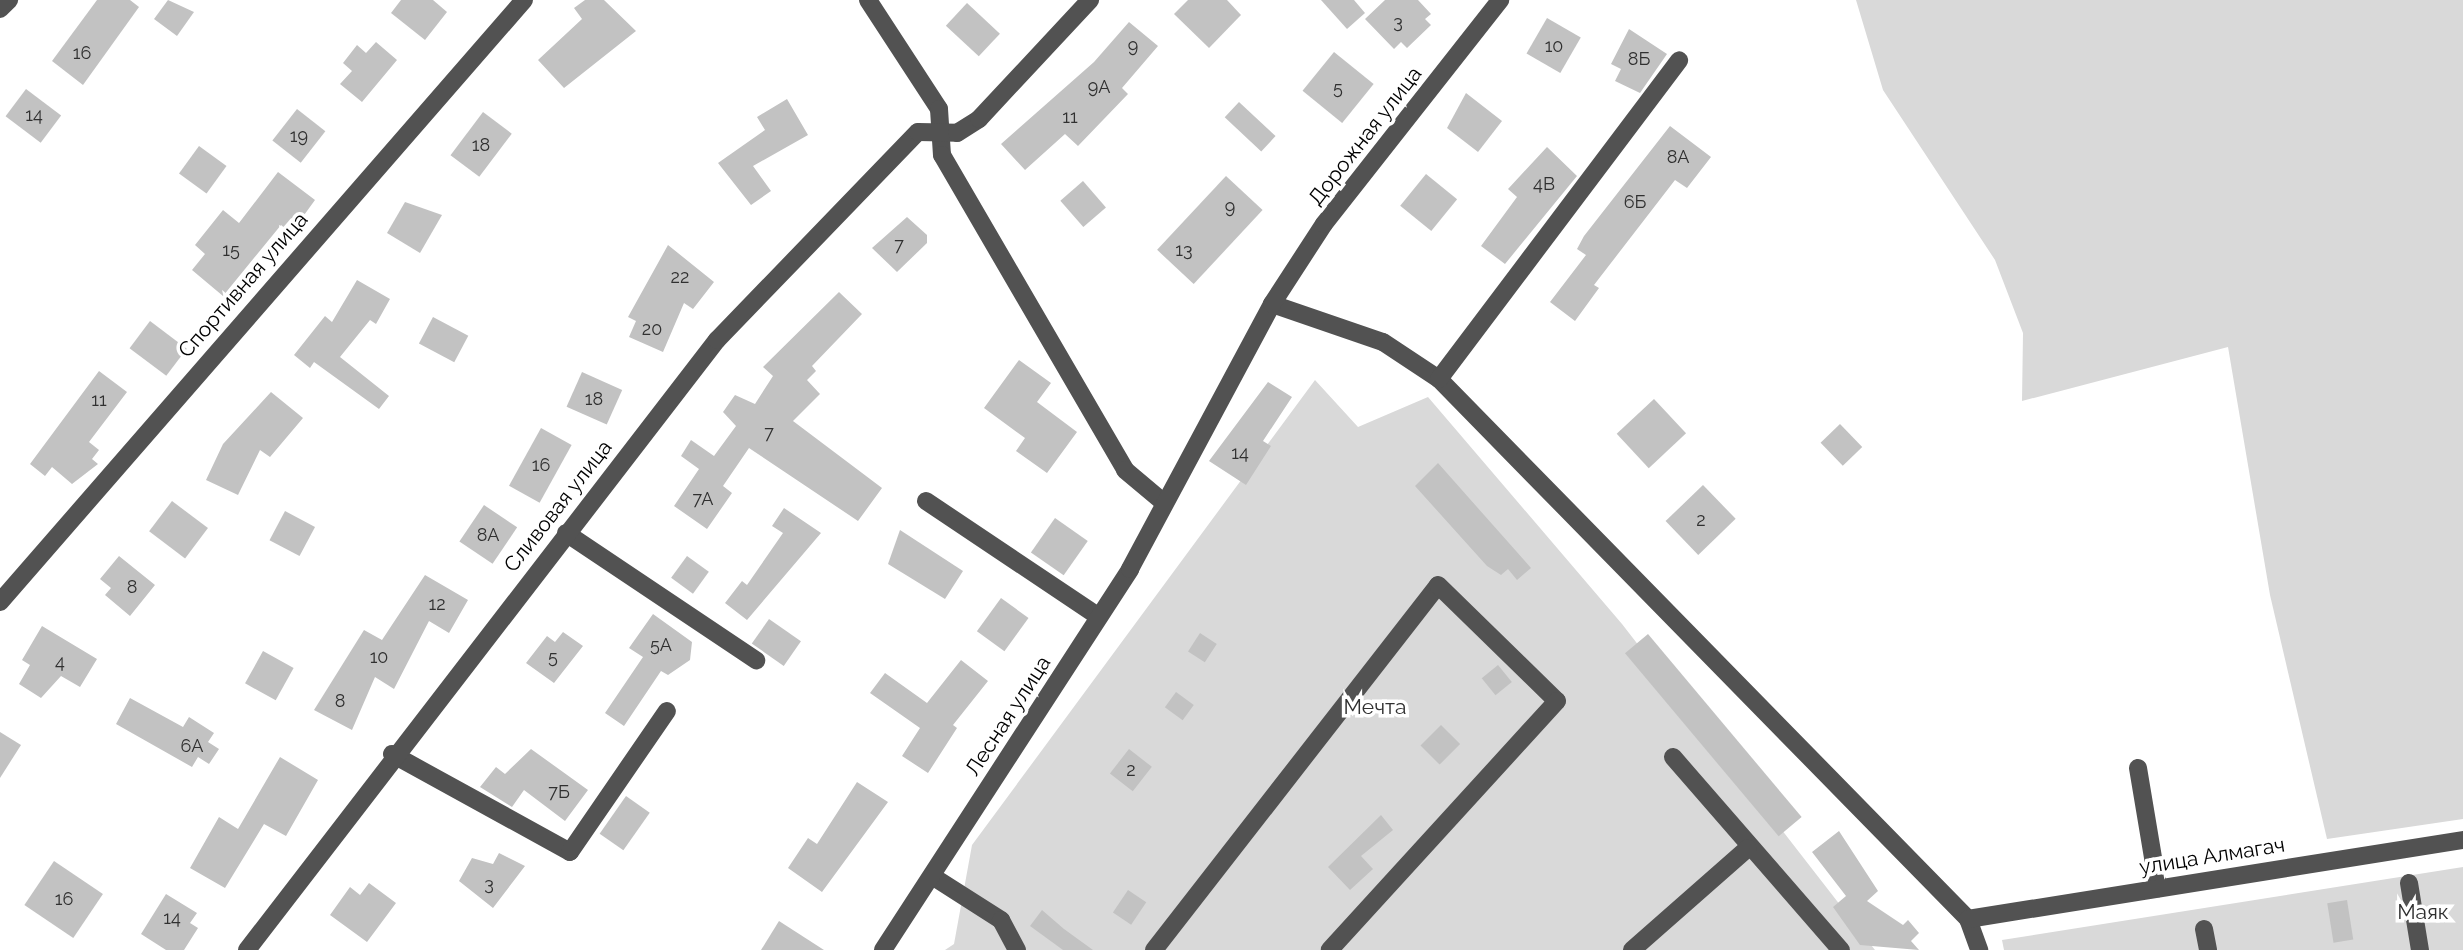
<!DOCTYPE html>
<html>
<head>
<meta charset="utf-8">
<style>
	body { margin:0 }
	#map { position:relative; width:2463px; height:950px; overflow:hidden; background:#fff; font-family:Raleway,sans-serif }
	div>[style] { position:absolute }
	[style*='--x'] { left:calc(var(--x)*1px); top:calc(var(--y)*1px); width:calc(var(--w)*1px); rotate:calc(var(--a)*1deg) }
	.green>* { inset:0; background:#d9d9d9 }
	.building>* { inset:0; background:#c2c2c2; transform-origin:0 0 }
	.minor>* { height:18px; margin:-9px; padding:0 9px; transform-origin:9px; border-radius:9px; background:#525252 }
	span { translate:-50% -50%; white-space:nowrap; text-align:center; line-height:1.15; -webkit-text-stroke:7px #fff; paint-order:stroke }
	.number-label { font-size:18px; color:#303030 }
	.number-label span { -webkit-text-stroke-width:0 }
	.street-label { font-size:21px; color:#000 }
	.park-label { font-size:21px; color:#303030 }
</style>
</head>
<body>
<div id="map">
	<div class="green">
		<div style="clip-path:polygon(1856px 0,2463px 0,2463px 819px,2327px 839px,2270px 595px,2228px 347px,2022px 401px,2023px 333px,1995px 260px,1883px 90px)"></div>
		<div style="clip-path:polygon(1315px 380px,1358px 427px,1428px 397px,1622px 624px,1875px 950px,945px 950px,954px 944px,972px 845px)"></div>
		<div style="clip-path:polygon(2463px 867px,2463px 950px,2004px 950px,2002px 940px)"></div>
	</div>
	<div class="building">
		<div style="clip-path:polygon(97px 0,130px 0,139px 7px,83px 85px,52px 61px)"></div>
		<div style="clip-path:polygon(168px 0,194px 12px,177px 36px,154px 19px)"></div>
		<div style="clip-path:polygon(401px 0,433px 0,447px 12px,425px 40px,391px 13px)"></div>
		<div style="clip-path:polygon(585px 0,604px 0,636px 31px,564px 88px,538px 60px,582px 19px,574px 8px)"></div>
		<div style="clip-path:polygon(1188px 0,1227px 0,1241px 15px,1209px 48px,1174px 14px)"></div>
		<div style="clip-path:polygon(1321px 0,1354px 0,1365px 13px,1347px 29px)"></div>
		<div style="clip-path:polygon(1385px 0,1418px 0,1431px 14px,1425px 19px,1431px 25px,1407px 48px,1401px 42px,1394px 49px,1365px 19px)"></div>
		<div style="left:967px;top:3px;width:45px;height:31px;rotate:43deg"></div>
		<div style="left:1547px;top:18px;width:39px;height:41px;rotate:30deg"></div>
		<div style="clip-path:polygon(1129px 22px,1158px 46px,1122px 88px,1128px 94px,1078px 146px,1065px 134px,1025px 170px,1001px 144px,1094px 62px)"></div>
		<div style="clip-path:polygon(1629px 29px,1667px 54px,1640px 93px,1615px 81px,1621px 69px,1611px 64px)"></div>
		<div style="clip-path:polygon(376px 42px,397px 60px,362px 102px,340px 84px,352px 71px,343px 63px,357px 45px,366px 53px)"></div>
		<div style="left:1334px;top:52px;width:51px;height:50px;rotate:39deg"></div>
		<div style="left:26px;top:89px;width:44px;height:34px;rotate:37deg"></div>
		<div style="clip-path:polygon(1466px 93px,1502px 121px,1478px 152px,1447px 128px)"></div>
		<div style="clip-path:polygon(787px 99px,808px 135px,753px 166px,771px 191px,751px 205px,718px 163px,765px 130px,757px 117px)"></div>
		<div style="left:1239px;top:102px;width:50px;height:21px;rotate:43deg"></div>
		<div style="left:297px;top:109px;width:36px;height:40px;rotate:38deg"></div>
		<div style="left:483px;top:112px;width:36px;height:54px;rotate:37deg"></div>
		<div style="clip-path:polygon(1670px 126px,1711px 157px,1687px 188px,1675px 180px,1594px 285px,1599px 288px,1575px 321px,1550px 302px,1586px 255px,1577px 249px,1584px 236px)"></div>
		<div style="left:199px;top:146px;width:34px;height:34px;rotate:36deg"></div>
		<div style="clip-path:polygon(1547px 147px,1577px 176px,1505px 264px,1481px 246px,1517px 197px,1508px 189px)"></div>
		<div style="clip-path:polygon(278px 172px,315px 200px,291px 233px,281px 225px,223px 296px,192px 270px,205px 254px,195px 245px,223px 210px,239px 223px)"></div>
		<div style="left:1426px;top:174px;width:40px;height:41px;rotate:39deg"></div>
		<div style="left:1226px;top:176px;width:50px;height:101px;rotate:43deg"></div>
		<div style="left:1083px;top:181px;width:35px;height:30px;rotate:49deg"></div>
		<div style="clip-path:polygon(405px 202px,442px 215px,420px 253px,387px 233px)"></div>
		<div style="clip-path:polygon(907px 217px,927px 235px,927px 243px,897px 272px,872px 248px)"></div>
		<div style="clip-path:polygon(668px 245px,714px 282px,693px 309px,684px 303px,663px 352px,629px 337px,636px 321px,628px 317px)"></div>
		<div style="clip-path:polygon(357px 280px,390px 299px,376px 324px,370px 320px,340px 357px,389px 396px,379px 409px,314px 362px,310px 368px,294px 355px,325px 316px,332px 322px)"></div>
		<div style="clip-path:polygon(839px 292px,862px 314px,812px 366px,816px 371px,807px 380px,820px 394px,793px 421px,882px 488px,858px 521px,749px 448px,723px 486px,732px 493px,707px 529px,674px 506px,699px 469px,681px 456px,691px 440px,714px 456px,736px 426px,723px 412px,735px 395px,755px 404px,773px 376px,763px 367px)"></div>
		<div style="left:433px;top:317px;width:40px;height:30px;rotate:28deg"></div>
		<div style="left:150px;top:321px;width:46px;height:34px;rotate:37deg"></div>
		<div style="clip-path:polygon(1019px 360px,1051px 383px,1037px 402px,1077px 432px,1047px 473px,1016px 451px,1025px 438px,984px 408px)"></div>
		<div style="clip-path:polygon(99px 371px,127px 392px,89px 442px,99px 450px,92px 459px,98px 464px,72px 484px,52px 467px,45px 476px,30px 464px)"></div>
		<div style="left:582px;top:372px;width:44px;height:38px;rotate:24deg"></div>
		<div style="clip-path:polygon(1268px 382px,1292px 397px,1263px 441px,1271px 446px,1246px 485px,1209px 461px)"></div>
		<div style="clip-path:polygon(271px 392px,303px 418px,270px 457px,260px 450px,238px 495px,206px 480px,223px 444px)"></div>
		<div style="left:1654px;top:399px;width:47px;height:51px;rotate:47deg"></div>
		<div style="left:1840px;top:424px;width:32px;height:27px;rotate:46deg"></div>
		<div style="left:541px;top:428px;width:35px;height:66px;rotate:29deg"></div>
		<div style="clip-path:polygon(1438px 463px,1531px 568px,1517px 580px,1508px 569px,1501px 575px,1487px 566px,1415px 486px)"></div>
		<div style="left:1703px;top:485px;width:47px;height:52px;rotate:46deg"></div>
		<div style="left:172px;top:501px;width:45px;height:38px;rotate:37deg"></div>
		<div style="left:484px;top:505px;width:40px;height:44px;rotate:34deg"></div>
		<div style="clip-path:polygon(784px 508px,821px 533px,747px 620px,725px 603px,742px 581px,747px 585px,783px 533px,772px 526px)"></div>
		<div style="left:285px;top:511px;width:34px;height:33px;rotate:28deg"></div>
		<div style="left:1055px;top:518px;width:40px;height:42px;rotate:35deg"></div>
		<div style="clip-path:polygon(900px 530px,963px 571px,945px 599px,888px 564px)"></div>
		<div style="clip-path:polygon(119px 556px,155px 585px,130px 616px,105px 595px,111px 588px,100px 579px)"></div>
		<div style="left:687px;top:556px;width:27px;height:27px;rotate:36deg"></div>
		<div style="clip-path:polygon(425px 575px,468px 600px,449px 633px,429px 621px,394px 689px,375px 677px,352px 730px,314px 710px,364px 630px,382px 640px)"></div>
		<div style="left:1001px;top:598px;width:34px;height:41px;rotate:36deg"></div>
		<div style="clip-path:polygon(653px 614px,692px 642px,690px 660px,668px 675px,661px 671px,624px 726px,605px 713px,643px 657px,629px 648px)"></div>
		<div style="left:769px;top:619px;width:39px;height:30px;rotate:35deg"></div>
		<div style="clip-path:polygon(42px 626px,97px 659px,80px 687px,61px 676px,41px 698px,19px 684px,30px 665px,22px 660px)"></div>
		<div style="clip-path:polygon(563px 632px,583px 646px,554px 683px,526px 663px,547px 636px,555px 642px)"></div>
		<div style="left:1200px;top:633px;width:20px;height:22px;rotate:33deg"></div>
		<div style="left:1648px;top:634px;width:239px;height:30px;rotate:50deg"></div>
		<div style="left:263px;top:651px;width:35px;height:37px;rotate:29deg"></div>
		<div style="clip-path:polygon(961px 660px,988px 681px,953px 725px,957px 728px,928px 773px,902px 756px,920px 728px,870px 693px,885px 673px,927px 703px)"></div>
		<div style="left:1498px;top:665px;width:22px;height:21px;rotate:51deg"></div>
		<div style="left:1176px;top:692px;width:22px;height:19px;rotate:36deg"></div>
		<div style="clip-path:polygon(130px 698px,183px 727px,189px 717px,214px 733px,208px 742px,219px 749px,209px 764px,198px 757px,192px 767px,116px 724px)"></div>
		<div style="left:1441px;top:725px;width:27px;height:29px;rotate:45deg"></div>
		<div style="clip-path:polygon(0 732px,21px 745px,0 778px)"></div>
		<div style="clip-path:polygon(531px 749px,588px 790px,565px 821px,524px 790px,512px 807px,480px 787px,496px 767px,505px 774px)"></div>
		<div style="left:1129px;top:749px;width:29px;height:31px;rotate:38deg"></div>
		<div style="clip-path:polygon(280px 757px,318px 780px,286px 836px,264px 824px,225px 888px,190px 868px,219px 817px,238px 829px)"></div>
		<div style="clip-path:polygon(857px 782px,888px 802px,822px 892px,788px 868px,808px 838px,817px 844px)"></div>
		<div style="left:626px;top:796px;width:29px;height:46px;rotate:35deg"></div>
		<div style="clip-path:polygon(1381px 815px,1393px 830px,1361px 856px,1373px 869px,1350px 890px,1328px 867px)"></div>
		<div style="clip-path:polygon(1839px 831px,1878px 891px,1867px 901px,1903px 925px,1908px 920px,1919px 933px,1911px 941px,1919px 950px,1860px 945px,1833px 907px,1846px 896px,1812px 852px)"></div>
		<div style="clip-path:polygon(499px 853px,525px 866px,493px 908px,459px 881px,472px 858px,493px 864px)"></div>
		<div style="left:54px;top:861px;width:59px;height:53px;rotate:34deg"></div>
		<div style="clip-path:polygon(369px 883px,396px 903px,367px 942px,330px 915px,350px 887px,360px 895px)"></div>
		<div style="left:1128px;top:890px;width:22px;height:27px;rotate:34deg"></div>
		<div style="clip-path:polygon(166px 894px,197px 913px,190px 923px,198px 928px,184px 950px,166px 950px,141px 934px)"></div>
		<div style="left:2347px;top:900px;width:40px;height:20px;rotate:81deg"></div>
		<div style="clip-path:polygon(1042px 910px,1064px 929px,1093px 950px,1063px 950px,1030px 926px)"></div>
		<div style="clip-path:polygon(779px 921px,824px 950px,761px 950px)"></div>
	</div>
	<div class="minor">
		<div style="--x:868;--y:0;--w:130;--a:56.9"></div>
		<div style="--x:939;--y:109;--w:46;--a:86.3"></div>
		<div style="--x:942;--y:155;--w:364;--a:59.8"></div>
		<div style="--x:1125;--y:470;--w:48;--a:40"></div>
		<div style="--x:0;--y:9;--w:13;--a:-45"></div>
		<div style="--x:1272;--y:304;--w:117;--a:18.9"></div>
		<div style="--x:1383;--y:342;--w:67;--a:33.5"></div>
		<div style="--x:1439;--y:379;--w:756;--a:45.59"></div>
		<div style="--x:1968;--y:919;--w:33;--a:70"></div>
		<div style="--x:1439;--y:379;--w:399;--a:-53"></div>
		<div style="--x:926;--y:501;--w:208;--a:33.8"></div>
		<div style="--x:566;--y:533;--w:229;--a:33.8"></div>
		<div style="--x:0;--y:602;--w:798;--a:-48.96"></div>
		<div style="--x:392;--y:754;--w:203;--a:28.8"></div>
		<div style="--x:570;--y:852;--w:171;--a:-55.5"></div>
		<div style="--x:1673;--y:757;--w:256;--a:49"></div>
		<div style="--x:2138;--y:768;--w:122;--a:80.5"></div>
		<div style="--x:932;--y:876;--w:82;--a:32.5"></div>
		<div style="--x:1001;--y:920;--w:34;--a:62"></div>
		<div style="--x:2409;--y:883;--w:68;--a:80.7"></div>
		<div style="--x:1968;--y:919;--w:501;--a:-9.07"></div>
		<div style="--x:2204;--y:929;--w:21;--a:79"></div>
		<div style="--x:247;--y:950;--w:770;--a:-52.39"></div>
		<div style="--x:717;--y:340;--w:289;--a:-46"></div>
		<div style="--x:918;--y:132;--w:39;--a:1"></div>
		<div style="--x:957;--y:133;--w:26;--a:-32"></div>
		<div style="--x:979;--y:119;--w:163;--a:-47"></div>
		<div style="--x:883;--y:950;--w:454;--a:-57"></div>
		<div style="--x:1130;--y:569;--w:301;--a:-61.8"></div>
		<div style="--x:1272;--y:304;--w:95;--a:-57"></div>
		<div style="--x:1324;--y:224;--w:285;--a:-51.8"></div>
		<div style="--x:1154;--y:950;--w:462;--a:-52.1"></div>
		<div style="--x:1438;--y:585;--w:166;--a:44.3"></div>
		<div style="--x:1557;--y:701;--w:337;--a:132.4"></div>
		<div style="--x:1632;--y:950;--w:154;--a:-41.3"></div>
	</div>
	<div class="number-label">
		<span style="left:1398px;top:22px">3</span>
		<span style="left:1133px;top:46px">9</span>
		<span style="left:1554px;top:46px">10</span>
		<span style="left:82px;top:53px">16</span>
		<span style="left:1639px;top:59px">8Б</span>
		<span style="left:1099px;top:87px">9А</span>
		<span style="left:1338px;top:88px">5</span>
		<span style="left:34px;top:115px">14</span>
		<span style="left:1070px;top:117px">11</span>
		<span style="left:299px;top:136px">19</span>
		<span style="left:481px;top:145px">18</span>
		<span style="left:1678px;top:157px">8А</span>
		<span style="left:1544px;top:184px">4В</span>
		<span style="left:1635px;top:202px">6Б</span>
		<span style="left:1230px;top:207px">9</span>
		<span style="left:899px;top:245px">7</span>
		<span style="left:231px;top:250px">15</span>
		<span style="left:1184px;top:250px">13</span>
		<span style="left:680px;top:277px">22</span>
		<span style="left:652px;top:329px">20</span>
		<span style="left:594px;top:399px">18</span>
		<span style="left:99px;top:400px">11</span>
		<span style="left:769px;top:433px">7</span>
		<span style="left:1240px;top:453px">14</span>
		<span style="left:541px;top:465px">16</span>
		<span style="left:703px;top:499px">7А</span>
		<span style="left:1701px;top:520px">2</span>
		<span style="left:488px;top:535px">8А</span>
		<span style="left:132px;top:587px">8</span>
		<span style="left:437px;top:604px">12</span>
		<span style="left:661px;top:645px">5А</span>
		<span style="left:379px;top:657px">10</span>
		<span style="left:553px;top:657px">5</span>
		<span style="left:60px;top:662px">4</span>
		<span style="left:340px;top:701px">8</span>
		<span style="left:192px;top:746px">6А</span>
		<span style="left:1131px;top:770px">2</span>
		<span style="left:559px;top:792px">7Б</span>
		<span style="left:489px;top:884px">3</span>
		<span style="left:64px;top:899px">16</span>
		<span style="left:172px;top:918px">14</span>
	</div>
	<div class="street-label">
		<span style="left:1365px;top:136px;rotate:-52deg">Дорожная улица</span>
		<span style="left:243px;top:285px;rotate:-49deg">Спортивная улица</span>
		<span style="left:558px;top:506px;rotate:-52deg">Сливовая улица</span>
		<span style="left:1008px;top:716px;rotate:-57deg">Лесная улица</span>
		<span style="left:2212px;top:856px;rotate:-9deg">улица Алмагач</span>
	</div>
	<div class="park-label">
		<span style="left:1375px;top:707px">Мечта</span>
		<span style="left:2423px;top:912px">Маяк</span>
	</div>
</div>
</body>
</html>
